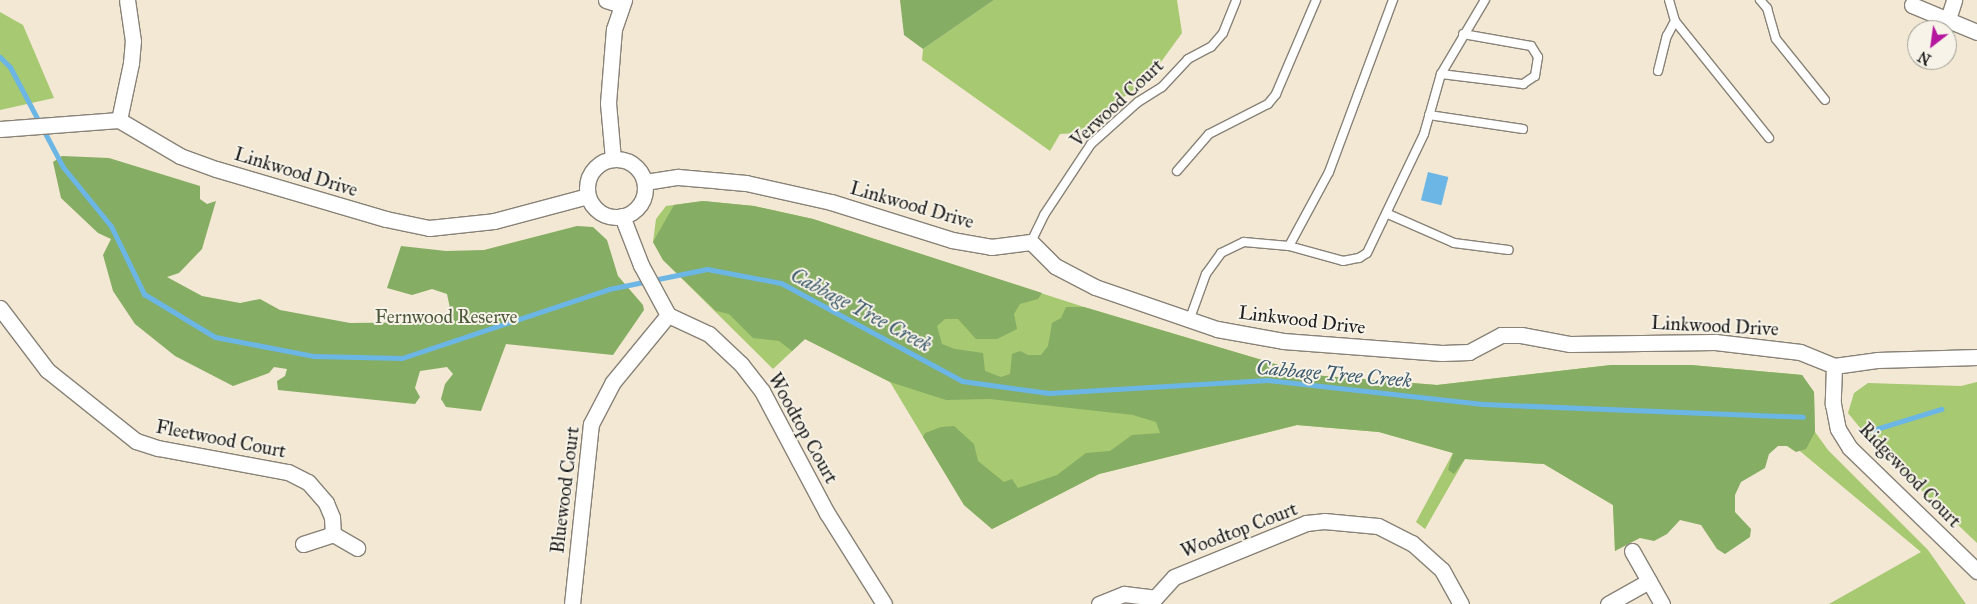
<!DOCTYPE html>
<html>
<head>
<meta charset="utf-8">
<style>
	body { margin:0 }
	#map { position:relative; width:1977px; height:604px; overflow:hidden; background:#f3e8d3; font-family:"IM FELL Great Primer",serif }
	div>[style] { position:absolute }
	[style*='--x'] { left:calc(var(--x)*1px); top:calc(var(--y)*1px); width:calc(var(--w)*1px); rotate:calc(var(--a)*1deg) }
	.green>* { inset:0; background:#a7c971 }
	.forest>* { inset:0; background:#85ad63 }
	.water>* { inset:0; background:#6cb6e5; transform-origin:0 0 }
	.stream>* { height:5px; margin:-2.5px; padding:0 2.5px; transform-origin:2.5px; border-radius:2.5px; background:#6cb6e5 }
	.roads { filter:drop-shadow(1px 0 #888278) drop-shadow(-1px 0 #888278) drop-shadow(0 1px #888278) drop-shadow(0 -1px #888278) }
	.lane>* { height:8px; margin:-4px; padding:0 4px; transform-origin:4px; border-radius:4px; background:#fff }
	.street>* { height:15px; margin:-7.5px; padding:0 7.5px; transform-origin:7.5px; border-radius:7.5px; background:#fff }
	.street>.ring { margin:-7.5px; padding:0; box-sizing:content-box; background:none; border:15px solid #fff; border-radius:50% }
	span { translate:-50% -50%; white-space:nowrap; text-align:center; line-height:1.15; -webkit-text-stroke:4px #f7f3e8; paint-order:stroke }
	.street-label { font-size:19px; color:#1c1c1c }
	.park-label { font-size:19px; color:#4d593a }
	.water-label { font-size:20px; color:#3c5a6c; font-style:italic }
	.north { position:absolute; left:1907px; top:20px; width:50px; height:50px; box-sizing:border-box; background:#f7f3e8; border:1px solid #9f9d96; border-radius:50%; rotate:210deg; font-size:14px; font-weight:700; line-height:20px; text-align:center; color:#1c1c1c }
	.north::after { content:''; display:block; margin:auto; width:18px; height:22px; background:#b5179e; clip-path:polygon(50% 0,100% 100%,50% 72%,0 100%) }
</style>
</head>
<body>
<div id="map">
	<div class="green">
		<div style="clip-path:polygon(994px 0,1177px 0,1182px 33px,1150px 77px,1077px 133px,1060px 134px,1050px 151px,922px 60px,923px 49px)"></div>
		<div style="clip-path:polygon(0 12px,23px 25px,54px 98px,0 110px)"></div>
		<div style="clip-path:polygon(703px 201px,754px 206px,813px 219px,1084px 307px,1312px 375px,1437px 385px,1611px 365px,1691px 365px,1802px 375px,1814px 392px,1815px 432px,1828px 450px,1928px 550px,1966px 604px,1829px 604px,1921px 552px,1783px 437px,1615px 551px,1613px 505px,1544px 464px,1465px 459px,1425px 529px,1416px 522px,1453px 453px,1379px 432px,1297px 425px,1099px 474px,992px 529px,964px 505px,890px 382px,805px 339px,773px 369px,663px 260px,653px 242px,656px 219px,666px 206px)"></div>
		<div style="clip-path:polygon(1977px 382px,1977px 543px,1874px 445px,1848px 413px,1854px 393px,1868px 383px,1961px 386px)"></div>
	</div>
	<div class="forest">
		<div style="clip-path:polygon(900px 0,994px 0,923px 49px,904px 35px)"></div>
		<div style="clip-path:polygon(62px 156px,109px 158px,200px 186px,200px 199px,207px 204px,216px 201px,202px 249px,179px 273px,167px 277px,202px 296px,240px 303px,260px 299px,280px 310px,350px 323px,437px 322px,451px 313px,447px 294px,432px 289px,412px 295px,387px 288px,401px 246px,446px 251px,484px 250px,577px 226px,593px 227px,607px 240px,618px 276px,643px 305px,644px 310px,613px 355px,506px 344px,481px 411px,446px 407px,441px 399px,445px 384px,453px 374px,447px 367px,420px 371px,415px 388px,420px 397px,415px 404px,278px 390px,277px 381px,285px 376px,287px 369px,274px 367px,269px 373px,233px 386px,175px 356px,135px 324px,113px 291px,103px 255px,111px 239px,98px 233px,61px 198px,53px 162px)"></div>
		<div style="clip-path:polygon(703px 201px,754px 206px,813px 219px,1042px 293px,1038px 299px,1020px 304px,1014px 314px,1017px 329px,997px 339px,976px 339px,958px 319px,945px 319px,937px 326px,942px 344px,955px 349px,983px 353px,985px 371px,1001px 377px,1010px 374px,1012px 354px,1020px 351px,1028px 355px,1041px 355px,1048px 346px,1052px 323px,1061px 318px,1066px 307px,1084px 307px,1312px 375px,1437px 385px,1611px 365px,1691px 365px,1802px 375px,1814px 392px,1815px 432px,1806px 449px,1796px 452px,1787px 446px,1778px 446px,1769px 454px,1765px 468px,1741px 482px,1735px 495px,1735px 512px,1751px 529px,1750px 537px,1725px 554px,1717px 549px,1701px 525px,1680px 520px,1667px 534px,1654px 541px,1640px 538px,1615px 551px,1613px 505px,1544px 464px,1465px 459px,1454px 474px,1448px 470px,1453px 453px,1379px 432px,1297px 425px,1099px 474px,992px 529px,964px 505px,923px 437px,925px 433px,941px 427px,954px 426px,974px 444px,978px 461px,1004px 482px,1012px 479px,1018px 488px,1057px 475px,1086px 453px,1110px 451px,1132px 435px,1160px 433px,1156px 422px,1133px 415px,990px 399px,946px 400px,890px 382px,805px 339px,792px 351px,779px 341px,753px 338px,729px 314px,716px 311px,663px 260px,653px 242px,674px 205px)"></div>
	</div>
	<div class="water">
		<div style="left:1428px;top:172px;width:21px;height:29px;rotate:14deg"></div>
	</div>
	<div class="stream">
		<div style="--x:0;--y:57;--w:14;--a:45"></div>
		<div style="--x:10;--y:67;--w:113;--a:62.1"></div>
		<div style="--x:63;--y:167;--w:76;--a:50.9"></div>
		<div style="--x:111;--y:226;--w:76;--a:64.1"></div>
		<div style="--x:144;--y:294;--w:83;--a:31.2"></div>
		<div style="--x:215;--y:337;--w:101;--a:10.9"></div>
		<div style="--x:314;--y:356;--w:88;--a:1.3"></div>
		<div style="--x:402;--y:358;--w:218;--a:-18.4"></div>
		<div style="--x:609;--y:289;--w:100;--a:-11.5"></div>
		<div style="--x:707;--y:269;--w:75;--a:10.7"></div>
		<div style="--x:781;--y:283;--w:206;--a:28.4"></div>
		<div style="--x:962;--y:381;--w:88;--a:7.9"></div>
		<div style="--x:1049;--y:393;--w:219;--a:-3.4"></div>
		<div style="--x:1268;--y:380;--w:216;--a:6.4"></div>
		<div style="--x:1483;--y:404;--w:320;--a:2.3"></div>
		<div style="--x:1863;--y:433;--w:82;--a:-17.1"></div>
	</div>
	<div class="roads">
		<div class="lane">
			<div style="--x:1669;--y:0;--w:22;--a:74"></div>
			<div style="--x:1675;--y:21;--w:150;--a:51.2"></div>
			<div style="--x:1760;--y:0;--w:11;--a:49"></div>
			<div style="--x:1767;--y:8;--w:32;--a:74"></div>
			<div style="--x:1776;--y:39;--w:78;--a:51.2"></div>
			<div style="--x:1658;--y:71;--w:36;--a:-76"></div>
			<div style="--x:1667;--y:36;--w:17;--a:-62"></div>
			<div style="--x:1441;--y:74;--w:83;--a:7"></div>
			<div style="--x:1523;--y:84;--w:14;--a:-34"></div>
			<div style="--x:1535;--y:76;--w:19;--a:-81"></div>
			<div style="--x:1538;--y:57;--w:13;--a:-122"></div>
			<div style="--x:1531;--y:46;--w:69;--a:-170"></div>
			<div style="--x:1429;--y:115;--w:95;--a:8.5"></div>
			<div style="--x:1177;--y:171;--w:49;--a:-49.1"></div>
			<div style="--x:1209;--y:134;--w:66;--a:-27"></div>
			<div style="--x:1268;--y:104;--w:13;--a:-51"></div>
			<div style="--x:1276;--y:94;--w:102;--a:-66.9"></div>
			<div style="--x:1388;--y:214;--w:72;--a:23.7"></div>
			<div style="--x:1454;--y:243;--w:55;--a:7.3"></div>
			<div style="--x:1031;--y:242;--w:30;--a:-64"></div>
			<div style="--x:1044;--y:215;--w:85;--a:-56.5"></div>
			<div style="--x:1091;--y:144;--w:63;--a:-41.8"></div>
			<div style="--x:1138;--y:102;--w:28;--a:-32"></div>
			<div style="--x:1162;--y:87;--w:38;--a:-47"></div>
			<div style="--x:1188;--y:59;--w:26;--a:-28"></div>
			<div style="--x:1211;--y:47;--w:18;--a:-49"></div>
			<div style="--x:1223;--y:33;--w:35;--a:-68"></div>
			<div style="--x:1289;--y:246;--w:84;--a:-61.6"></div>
			<div style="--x:1329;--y:172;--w:184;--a:-69.6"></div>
			<div style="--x:1189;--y:321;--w:50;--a:-70.1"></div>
			<div style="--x:1206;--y:274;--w:26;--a:-54"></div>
			<div style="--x:1221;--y:253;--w:25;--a:-26"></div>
			<div style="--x:1244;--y:242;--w:45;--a:5.1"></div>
			<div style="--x:1289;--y:246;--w:56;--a:15.5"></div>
			<div style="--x:1343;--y:261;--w:16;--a:-11"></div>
			<div style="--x:1359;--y:258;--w:9;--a:-32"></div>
			<div style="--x:1367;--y:253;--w:132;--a:-64.4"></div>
			<div style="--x:1424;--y:134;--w:62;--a:-74.2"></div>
			<div style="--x:1441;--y:74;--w:86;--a:-59.3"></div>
		</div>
		<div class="street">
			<div style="--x:606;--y:0;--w:16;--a:18"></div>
			<div style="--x:1912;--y:5;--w:70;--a:22.6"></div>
			<div style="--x:1948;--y:19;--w:20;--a:-72"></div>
			<div style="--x:119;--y:120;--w:58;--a:-78.1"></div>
			<div style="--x:131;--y:63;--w:22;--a:-85"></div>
			<div style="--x:133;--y:41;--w:41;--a:-98.3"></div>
			<div style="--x:0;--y:129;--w:119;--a:-4.3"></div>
			<div style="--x:119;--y:120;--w:71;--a:30.5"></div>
			<div style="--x:180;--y:156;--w:38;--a:20"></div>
			<div style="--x:216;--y:169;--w:177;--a:16.4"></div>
			<div style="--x:386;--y:219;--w:44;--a:11.8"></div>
			<div style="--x:429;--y:228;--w:65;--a:-6.1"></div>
			<div style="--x:494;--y:221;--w:97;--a:-14.9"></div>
			<div style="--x:613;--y:159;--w:56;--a:-95.1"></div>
			<div style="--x:608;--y:103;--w:74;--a:-85.4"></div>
			<div style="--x:614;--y:29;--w:31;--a:-71"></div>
			<div class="ring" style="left:587px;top:159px;width:43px;height:43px"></div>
			<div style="--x:645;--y:182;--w:33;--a:-9"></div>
			<div style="--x:678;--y:177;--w:68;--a:5"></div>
			<div style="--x:746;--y:183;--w:87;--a:12.6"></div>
			<div style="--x:831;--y:202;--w:127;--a:17.4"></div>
			<div style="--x:952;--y:240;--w:40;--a:10"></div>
			<div style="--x:991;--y:247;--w:40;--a:-7.1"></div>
			<div style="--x:1031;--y:242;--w:34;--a:45"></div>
			<div style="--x:1055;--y:266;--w:45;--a:27.7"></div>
			<div style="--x:1095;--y:287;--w:129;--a:19"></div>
			<div style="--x:1217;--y:329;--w:67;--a:10.3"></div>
			<div style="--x:1283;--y:341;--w:159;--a:4.3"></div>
			<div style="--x:1442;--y:353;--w:27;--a:-2"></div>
			<div style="--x:1469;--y:352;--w:36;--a:-28"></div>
			<div style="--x:1501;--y:335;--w:20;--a:0"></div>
			<div style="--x:1521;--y:335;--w:50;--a:10.4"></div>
			<div style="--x:1570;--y:344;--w:145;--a:-0.8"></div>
			<div style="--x:1715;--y:342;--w:86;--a:6.7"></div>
			<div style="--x:1800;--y:352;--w:37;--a:22"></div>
			<div style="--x:1834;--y:366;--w:43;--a:-7.9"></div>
			<div style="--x:1877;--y:360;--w:100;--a:-1.7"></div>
			<div style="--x:622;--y:216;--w:53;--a:68.8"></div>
			<div style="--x:641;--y:265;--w:57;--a:61.6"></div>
			<div style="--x:668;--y:315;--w:45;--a:24.9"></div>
			<div style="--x:709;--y:334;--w:44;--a:43.2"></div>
			<div style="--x:741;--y:364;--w:34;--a:52"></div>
			<div style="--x:762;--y:391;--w:138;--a:62"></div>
			<div style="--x:827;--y:513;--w:107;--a:57.9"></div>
			<div style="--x:0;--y:308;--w:78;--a:52.8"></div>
			<div style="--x:47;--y:370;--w:114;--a:38.6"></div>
			<div style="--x:136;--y:441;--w:23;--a:18"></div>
			<div style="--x:158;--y:448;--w:132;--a:10.5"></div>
			<div style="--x:288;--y:472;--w:22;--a:27"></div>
			<div style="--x:308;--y:482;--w:28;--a:49"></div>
			<div style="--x:326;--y:503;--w:15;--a:67"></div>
			<div style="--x:332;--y:517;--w:17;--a:87"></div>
			<div style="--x:1834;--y:366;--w:38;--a:92"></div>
			<div style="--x:1833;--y:404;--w:25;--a:79"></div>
			<div style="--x:1838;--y:429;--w:22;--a:58"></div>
			<div style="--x:1850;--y:448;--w:177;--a:44.1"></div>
			<div style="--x:303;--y:544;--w:32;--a:-18"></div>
			<div style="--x:333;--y:534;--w:28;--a:30"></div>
			<div style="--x:1632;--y:551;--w:61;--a:60.5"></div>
			<div style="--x:572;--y:604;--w:181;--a:-84"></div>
			<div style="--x:591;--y:424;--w:47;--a:-62.4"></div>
			<div style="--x:613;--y:382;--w:87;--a:-50.6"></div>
			<div style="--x:1099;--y:604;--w:27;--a:-22"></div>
			<div style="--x:1124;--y:594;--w:31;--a:7"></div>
			<div style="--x:1155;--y:598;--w:28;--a:-48"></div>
			<div style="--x:1174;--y:577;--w:143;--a:-22.2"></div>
			<div style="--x:1306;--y:523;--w:18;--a:-6"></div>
			<div style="--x:1324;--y:521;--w:54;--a:5.3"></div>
			<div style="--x:1378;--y:526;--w:38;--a:27"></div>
			<div style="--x:1412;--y:543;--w:40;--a:42"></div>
			<div style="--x:1442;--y:570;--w:39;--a:61"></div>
			<div style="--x:1608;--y:604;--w:47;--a:-29.3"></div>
		</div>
	</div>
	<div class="street-label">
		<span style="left:1117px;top:103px;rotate:-43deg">Verwood Court</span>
		<span style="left:296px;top:172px;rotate:17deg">Linkwood Drive</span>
		<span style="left:912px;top:205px;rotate:16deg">Linkwood Drive</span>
		<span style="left:1302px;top:320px;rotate:7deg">Linkwood Drive</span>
		<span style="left:1715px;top:326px;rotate:3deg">Linkwood Drive</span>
		<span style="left:803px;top:428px;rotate:61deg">Woodtop Court</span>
		<span style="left:221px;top:439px;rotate:11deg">Fleetwood Court</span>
		<span style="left:1910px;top:475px;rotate:46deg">Ridgewood Court</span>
		<span style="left:565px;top:490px;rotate:-83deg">Bluewood Court</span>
		<span style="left:1239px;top:530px;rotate:-21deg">Woodtop Court</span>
	</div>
	<div class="park-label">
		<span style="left:446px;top:317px">Fernwood Reserve</span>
	</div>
	<div class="water-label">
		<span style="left:861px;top:310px;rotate:28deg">Cabbage Tree Creek</span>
		<span style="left:1334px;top:374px;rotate:5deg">Cabbage Tree Creek</span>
	</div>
	<div class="north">N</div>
</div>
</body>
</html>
